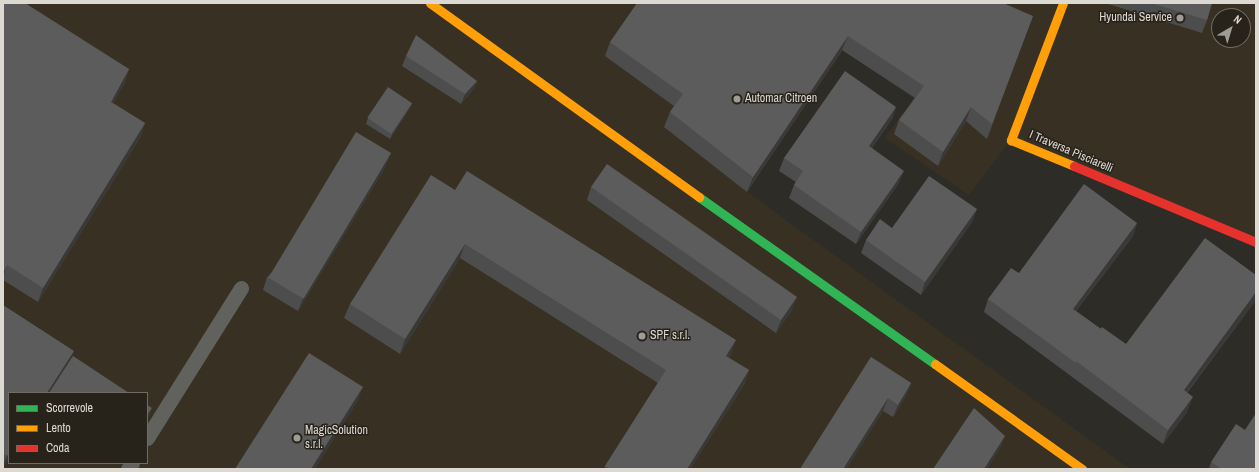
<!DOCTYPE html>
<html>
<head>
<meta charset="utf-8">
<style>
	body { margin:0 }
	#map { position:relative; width:1259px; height:472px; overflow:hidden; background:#2e2c26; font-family:"Archivo Narrow",sans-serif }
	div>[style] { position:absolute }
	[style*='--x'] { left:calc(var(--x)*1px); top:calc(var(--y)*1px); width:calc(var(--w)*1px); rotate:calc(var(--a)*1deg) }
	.built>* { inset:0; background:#383023 }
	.lane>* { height:15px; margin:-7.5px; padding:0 7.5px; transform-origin:7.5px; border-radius:7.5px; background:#61625e }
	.fast>* { height:9px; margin:-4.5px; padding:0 4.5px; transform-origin:4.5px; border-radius:4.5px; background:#30b455 }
	.slow>* { height:9px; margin:-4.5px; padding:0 4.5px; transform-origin:4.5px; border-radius:4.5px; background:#ff9f0a }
	.jam>* { height:9px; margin:-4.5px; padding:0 4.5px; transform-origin:4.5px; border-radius:4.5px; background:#e5322d }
	.wall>* { inset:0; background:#4e4d4e }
	.shaded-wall>* { inset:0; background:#3b3938 }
	.building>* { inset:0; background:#5d5c5c; transform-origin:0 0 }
	.dots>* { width:11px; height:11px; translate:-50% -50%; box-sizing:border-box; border:2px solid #28231a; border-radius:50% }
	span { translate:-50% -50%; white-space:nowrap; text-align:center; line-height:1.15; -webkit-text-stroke:3px #28231a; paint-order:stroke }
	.poi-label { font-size:12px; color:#dcd9d3 }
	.right { translate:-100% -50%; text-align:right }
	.left { translate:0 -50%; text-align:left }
	.street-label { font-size:12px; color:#dcd9d3 }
	.frame { position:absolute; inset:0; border:4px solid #dcd9d3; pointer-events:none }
	.legend { position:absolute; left:8px; top:392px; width:140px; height:72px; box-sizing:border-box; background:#28231a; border:1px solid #706c64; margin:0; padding:5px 7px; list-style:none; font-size:12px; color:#dcd9d3 }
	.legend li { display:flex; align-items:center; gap:8px; height:20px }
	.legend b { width:20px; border:1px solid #706c64 }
	.north { position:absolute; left:1211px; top:8px; width:40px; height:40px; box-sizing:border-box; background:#28231a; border:1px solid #706c64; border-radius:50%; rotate:38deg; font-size:11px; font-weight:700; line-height:16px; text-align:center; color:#dcd9d3 }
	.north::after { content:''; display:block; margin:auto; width:14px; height:18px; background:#9f9c96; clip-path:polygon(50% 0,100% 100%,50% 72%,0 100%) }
</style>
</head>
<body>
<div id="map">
	<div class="built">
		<div style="clip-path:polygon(evenodd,3px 3px,1256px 3px,1256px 242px,1011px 140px,969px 195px,885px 138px,914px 97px,843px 51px,747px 192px,1130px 469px,3px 469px,3px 3px,1219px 16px,1243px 16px,1243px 40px,1219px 40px,1219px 16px,3px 3px,9px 393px,147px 393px,147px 463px,9px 463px,9px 393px)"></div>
	</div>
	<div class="lane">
		<div style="--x:147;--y:438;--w:177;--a:-57.9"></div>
		<div style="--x:128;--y:469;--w:7;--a:-56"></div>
	</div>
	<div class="fast">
		<div style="--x:699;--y:197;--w:289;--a:35.3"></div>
	</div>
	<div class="slow">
		<div style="--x:430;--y:3;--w:332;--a:35.8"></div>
		<div style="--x:1063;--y:3;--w:147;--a:110.8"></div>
		<div style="--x:1011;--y:140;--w:68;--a:22.4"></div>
		<div style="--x:935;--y:364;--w:181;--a:35.5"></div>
	</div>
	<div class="jam">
		<div style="--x:1074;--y:166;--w:197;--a:22.7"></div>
	</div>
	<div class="wall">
		<div style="clip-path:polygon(3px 3px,129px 69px,124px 84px,113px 103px,145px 123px,140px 138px,38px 302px,3px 280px)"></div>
		<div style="clip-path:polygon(1105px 3px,1212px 3px,1207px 20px,1202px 33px)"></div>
		<div style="clip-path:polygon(1033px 16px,987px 139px,966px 121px,938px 166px,894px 134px,899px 120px,915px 98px,842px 50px,747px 192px,664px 127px,670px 112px,674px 106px,605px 56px,610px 42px)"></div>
		<div style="clip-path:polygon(406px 56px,477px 81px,473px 90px,461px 104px,402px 66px)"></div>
		<div style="clip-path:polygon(412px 103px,410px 108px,390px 139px,366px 124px,368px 118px)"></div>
		<div style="clip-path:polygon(896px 107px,892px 119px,872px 148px,899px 183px,856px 244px,789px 198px,794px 185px,796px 182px,779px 171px,784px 158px)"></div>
		<div style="clip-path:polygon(386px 166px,298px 311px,263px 290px,267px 277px)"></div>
		<div style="clip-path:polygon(591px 187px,792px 310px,776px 333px,587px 200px)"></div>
		<div style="clip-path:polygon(455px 190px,731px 355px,729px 358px,749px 370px,744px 385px,690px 469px,604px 469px,605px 466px,658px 383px,460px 258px,400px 354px,344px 318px,350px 304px)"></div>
		<div style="clip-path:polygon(977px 209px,972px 222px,921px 295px,861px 253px,866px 240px,892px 228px)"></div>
		<div style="clip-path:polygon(1137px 223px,1133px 236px,1076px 311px,1101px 329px,1126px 344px,1256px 275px,1256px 300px,1187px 393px,1187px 412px,1163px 444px,984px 312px,988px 299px)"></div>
		<div style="clip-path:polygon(3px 305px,9px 393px,9px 458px,3px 468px)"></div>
		<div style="clip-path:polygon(871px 357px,911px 383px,906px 396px,893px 417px,883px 411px,846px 469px,800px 469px)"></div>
		<div style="clip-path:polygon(1211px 462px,1256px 469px,1209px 469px)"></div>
	</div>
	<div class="shaded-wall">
		<div style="clip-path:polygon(848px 36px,842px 50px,747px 192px,753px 177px)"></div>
		<div style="clip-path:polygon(129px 69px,124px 84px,105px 116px,111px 102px)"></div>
		<div style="clip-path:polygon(477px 81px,473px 90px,461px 104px,465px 94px)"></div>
		<div style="clip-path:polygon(412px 103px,410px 108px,390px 139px,392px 134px)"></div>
		<div style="clip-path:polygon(896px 107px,892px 119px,864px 159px,869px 146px)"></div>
		<div style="clip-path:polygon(971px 107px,966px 121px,938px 166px,943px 152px)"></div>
		<div style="clip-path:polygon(145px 123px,140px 138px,38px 302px,43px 288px)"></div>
		<div style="clip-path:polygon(391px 153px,386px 166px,298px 311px,303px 298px)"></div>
		<div style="clip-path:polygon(904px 171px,899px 183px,856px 244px,861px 232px)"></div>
		<div style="clip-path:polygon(977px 209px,972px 222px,921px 295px,925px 282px)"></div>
		<div style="clip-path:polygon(1137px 223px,1133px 236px,1068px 321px,1073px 309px)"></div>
		<div style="clip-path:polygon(465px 244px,460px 258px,400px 354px,405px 339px)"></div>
		<div style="clip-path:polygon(7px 265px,3px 278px,3px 273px)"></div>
		<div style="clip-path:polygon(1256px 292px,1256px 300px,1178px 404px,1184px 390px)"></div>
		<div style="clip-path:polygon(797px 297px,792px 310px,776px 333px,781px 320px)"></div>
		<div style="clip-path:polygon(736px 340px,731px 355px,721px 370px,726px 356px)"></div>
		<div style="clip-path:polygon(74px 351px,69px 366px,51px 393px,47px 393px)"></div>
		<div style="clip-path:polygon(749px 370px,744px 385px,690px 469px,687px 469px)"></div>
		<div style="clip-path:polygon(911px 383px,906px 396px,893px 417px,898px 405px)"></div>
		<div style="clip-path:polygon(363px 387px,358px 401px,315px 469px,311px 469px)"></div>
		<div style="clip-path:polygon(1193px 397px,1187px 412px,1163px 444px,1168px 430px)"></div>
		<div style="clip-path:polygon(888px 398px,883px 411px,846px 469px,843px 469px)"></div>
		<div style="clip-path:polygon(152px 408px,148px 418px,147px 419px,147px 415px)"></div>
		<div style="clip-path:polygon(1005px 436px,1000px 449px,987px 469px,984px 469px)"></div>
		<div style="clip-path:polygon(9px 452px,9px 458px,3px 468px,3px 465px,7px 456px)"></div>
	</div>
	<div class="building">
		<div style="clip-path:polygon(3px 3px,25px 3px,129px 69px,111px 102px,145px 123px,43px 288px,7px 265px,3px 273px)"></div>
		<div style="clip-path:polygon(637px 3px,1003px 3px,1033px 16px,992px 124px,971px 107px,943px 152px,899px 120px,924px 86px,848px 36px,753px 177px,670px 112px,683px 94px,610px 42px)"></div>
		<div style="clip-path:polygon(1151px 3px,1212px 3px,1207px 20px)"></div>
		<div style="clip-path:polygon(416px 35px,477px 81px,465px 94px,406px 56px)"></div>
		<div style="clip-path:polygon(845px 71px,896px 107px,869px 146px,904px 171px,861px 232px,794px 185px,803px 171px,784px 158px)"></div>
		<div style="left:388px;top:87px;width:29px;height:37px;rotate:34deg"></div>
		<div style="left:356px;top:132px;width:41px;height:170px;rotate:31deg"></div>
		<div style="left:607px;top:164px;width:232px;height:28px;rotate:35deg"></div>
		<div style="clip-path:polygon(467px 171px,736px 340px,726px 356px,749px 370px,687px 469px,611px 469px,605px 466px,666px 370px,465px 244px,405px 339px,350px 304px,431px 175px,455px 190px)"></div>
		<div style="clip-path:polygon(929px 176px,977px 209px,925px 282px,866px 240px,880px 219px,892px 228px)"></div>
		<div style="clip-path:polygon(1084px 184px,1137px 223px,1073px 309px,1101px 329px,1076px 361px,1076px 363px,988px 299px,1011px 268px,1019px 273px)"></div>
		<div style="clip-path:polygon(1205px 238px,1256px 275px,1256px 292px,1184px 390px,1193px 397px,1168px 430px,1076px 361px,1102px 327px,1126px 344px)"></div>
		<div style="clip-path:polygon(3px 305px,74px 351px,47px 393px,9px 393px,9px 452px,7px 456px,3px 453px)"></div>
		<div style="clip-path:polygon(309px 353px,363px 387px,311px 469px,235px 469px)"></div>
		<div style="clip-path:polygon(73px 356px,129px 393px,49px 393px)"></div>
		<div style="clip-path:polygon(871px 357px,911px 383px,898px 405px,888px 398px,843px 469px,800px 469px)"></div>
		<div style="clip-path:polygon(147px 405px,152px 408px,147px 415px)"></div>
		<div style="clip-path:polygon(974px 408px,1005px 436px,984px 469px,933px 469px)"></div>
		<div style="clip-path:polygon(1256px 413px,1256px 469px,1222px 469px,1211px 462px,1236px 424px,1245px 430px)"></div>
	</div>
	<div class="dots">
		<div style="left:1180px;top:18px;background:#9f9c96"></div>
		<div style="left:737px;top:99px;background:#9f9c96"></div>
		<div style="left:642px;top:336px;background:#9f9c96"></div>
		<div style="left:297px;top:438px;background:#9f9c96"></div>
	</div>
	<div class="poi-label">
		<span class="right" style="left:1172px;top:18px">Hyundai Service</span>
		<span class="left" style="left:745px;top:99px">Automar Citroen</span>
		<span class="left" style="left:650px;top:336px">SPF s.r.l.</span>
		<span class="left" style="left:305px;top:438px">MagicSolution<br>s.r.l.</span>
	</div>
	<div class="street-label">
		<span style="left:1071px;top:152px;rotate:23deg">I Traversa Pisciarelli</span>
	</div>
	<div class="frame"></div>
	<ul class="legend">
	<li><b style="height:5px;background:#30b455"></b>Scorrevole</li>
	<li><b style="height:5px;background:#ff9f0a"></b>Lento</li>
	<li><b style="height:5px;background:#e5322d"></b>Coda</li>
	</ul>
	<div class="north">N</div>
</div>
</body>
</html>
